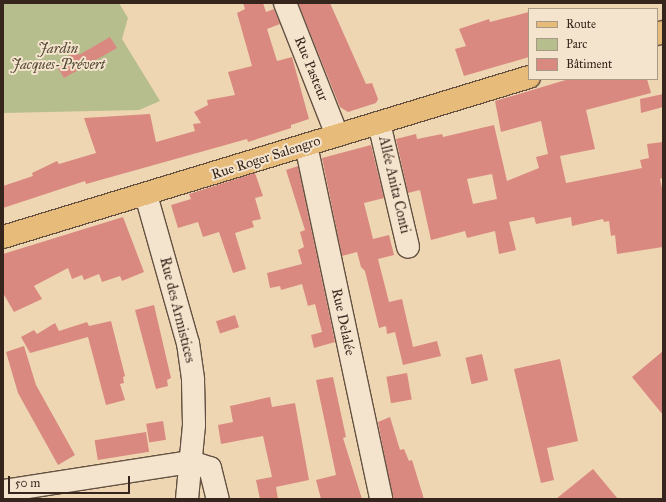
<!DOCTYPE html>
<html>
<head>
<meta charset="utf-8">
<style>
	body { margin:0 }
	#map { position:relative; width:666px; height:502px; overflow:hidden; background:#eed6b2; font-family:"IM FELL Great Primer",serif }
	div>[style] { position:absolute }
	[style*='--x'] { left:calc(var(--x)*1px); top:calc(var(--y)*1px); width:calc(var(--w)*1px); rotate:calc(var(--a)*1deg) }
	.green>* { inset:0; background:#b6be8e }
	.building>* { inset:0; background:#da8981; transform-origin:0 0 }
	.roads { filter:drop-shadow(1px 0 #645142) drop-shadow(-1px 0 #645142) drop-shadow(0 1px #645142) drop-shadow(0 -1px #645142) }
	.minor>* { height:22px; margin:-11px; padding:0 11px; transform-origin:11px; border-radius:11px; background:#f4e4cd }
	.major>* { height:22px; margin:-11px; padding:0 11px; transform-origin:11px; border-radius:11px; background:#e7bb79 }
	span { translate:-50% -50%; white-space:nowrap; text-align:center; line-height:1.15; -webkit-text-stroke:4px #f4e4cd; paint-order:stroke }
	.park-label { font-size:14px; color:#564b38; font-style:italic }
	.street-label { font-size:14px; color:#36251c }
	.frame { position:absolute; inset:0; border:4px solid #36251c; pointer-events:none }
	.legend { position:absolute; left:528px; top:8px; width:130px; height:72px; box-sizing:border-box; background:#f4e4cd; border:1px solid #a89886; margin:0; padding:5px 7px; list-style:none; font-size:12px; color:#36251c }
	.legend li { display:flex; align-items:center; gap:8px; height:20px }
	.legend b { width:20px; border:1px solid #a89886 }
	.scale { position:absolute; left:8px; top:476px; width:122px; height:18px; box-sizing:border-box; border:2px solid #36251c; border-top:0; padding-left:5px; font-size:12px; line-height:14px; white-space:nowrap; color:#36251c; -webkit-text-stroke:3px #f4e4cd; paint-order:stroke }
</style>
</head>
<body>
<div id="map">
	<div class="green">
		<div style="clip-path:polygon(3px 3px,119px 3px,128px 18px,122px 39px,160px 101px,139px 110px,3px 113px)"></div>
	</div>
	<div class="building">
		<div style="clip-path:polygon(243px 3px,263px 3px,266px 12px,274px 9px,280px 24px,267px 29px,277px 61px,292px 57px,309px 119px,291px 125px,291px 128px,248px 142px,247px 139px,86px 184px,85px 181px,3px 208px,3px 186px,33px 176px,32px 173px,57px 161px,59px 164px,96px 153px,84px 118px,150px 114px,156px 142px,195px 131px,193px 124px,201px 123px,194px 112px,208px 105px,207px 100px,235px 95px,228px 72px,252px 66px,237px 13px,245px 9px)"></div>
		<div style="clip-path:polygon(298px 3px,330px 3px,366px 84px,372px 83px,378px 99px,376px 103px,348px 112px,340px 107px)"></div>
		<div style="clip-path:polygon(529px 12px,529px 57px,464px 76px,455px 49px,466px 46px,459px 29px,489px 19px,490px 22px)"></div>
		<div style="clip-path:polygon(110px 37px,117px 48px,64px 78px,58px 68px,67px 62px,65px 58px,76px 51px,79px 55px)"></div>
		<div style="clip-path:polygon(evenodd,569px 79px,647px 79px,651px 93px,586px 110px,595px 149px,560px 156px,566px 183px,642px 168px,640px 160px,649px 158px,647px 144px,663px 142px,663px 178px,660px 179px,663px 193px,663px 247px,617px 254px,615px 235px,611px 236px,609px 221px,604px 222px,603px 219px,572px 226px,571px 217px,536px 224px,534px 217px,509px 222px,516px 250px,499px 254px,495px 231px,467px 238px,465px 231px,431px 240px,420px 190px,408px 193px,396px 139px,416px 134px,417px 139px,442px 134px,443px 137px,494px 125px,507px 181px,539px 168px,536px 157px,548px 154px,541px 121px,501px 132px,495px 101px,569px 79px,492px 174px,497px 199px,473px 204px,467px 179px,492px 174px)"></div>
		<div style="clip-path:polygon(663px 94px,663px 107px,641px 113px,640px 99px)"></div>
		<div style="clip-path:polygon(371px 145px,384px 198px,364px 203px,373px 239px,389px 235px,394px 255px,378px 259px,389px 302px,402px 299px,413px 347px,437px 341px,441px 356px,403px 365px,395px 332px,387px 334px,386px 326px,379px 328px,365px 271px,361px 267px,357px 252px,342px 256px,322px 158px)"></div>
		<div style="clip-path:polygon(298px 166px,335px 342px,314px 348px,311px 335px,322px 332px,315px 304px,308px 306px,302px 284px,281px 290px,280px 286px,270px 288px,267px 273px,302px 264px,298px 250px,304px 247px,300px 232px,305px 230px,286px 170px)"></div>
		<div style="clip-path:polygon(255px 173px,263px 196px,255px 198px,261px 219px,252px 221px,254px 227px,235px 233px,246px 269px,233px 273px,219px 232px,203px 237px,198px 222px,178px 228px,171px 205px,191px 199px,189px 194px)"></div>
		<div style="clip-path:polygon(123px 217px,144px 272px,122px 281px,120px 276px,102px 282px,99px 274px,84px 280px,82px 275px,72px 279px,68px 268px,34px 286px,42px 299px,14px 312px,3px 293px,3px 254px)"></div>
		<div style="clip-path:polygon(154px 305px,171px 378px,167px 380px,168px 386px,156px 389px,135px 310px)"></div>
		<div style="left:235px;top:315px;width:13px;height:20px;rotate:72deg"></div>
		<div style="clip-path:polygon(111px 321px,125px 376px,123px 377px,124px 383px,120px 384px,125px 400px,106px 405px,88px 337px,30px 353px,21px 337px,34px 330px,37px 334px,55px 323px,59px 331px,87px 322px,89px 326px)"></div>
		<div style="clip-path:polygon(24px 346px,36px 385px,75px 455px,58px 465px,18px 393px,6px 352px)"></div>
		<div style="clip-path:polygon(663px 351px,663px 415px,632px 377px)"></div>
		<div style="left:482px;top:354px;width:27px;height:17px;rotate:77deg"></div>
		<div style="clip-path:polygon(560px 359px,578px 441px,547px 448px,554px 480px,541px 483px,514px 369px)"></div>
		<div style="left:407px;top:373px;width:27px;height:21px;rotate:80deg"></div>
		<div style="clip-path:polygon(333px 377px,346px 437px,343px 438px,362px 499px,321px 499px,316px 480px,336px 475px,316px 380px)"></div>
		<div style="clip-path:polygon(270px 397px,272px 407px,295px 403px,309px 480px,276px 487px,278px 499px,260px 499px,256px 480px,272px 477px,263px 436px,221px 444px,218px 425px,233px 422px,230px 406px)"></div>
		<div style="clip-path:polygon(390px 417px,400px 450px,404px 449px,409px 461px,412px 460px,424px 499px,393px 499px,378px 422px)"></div>
		<div style="left:163px;top:421px;width:19px;height:17px;rotate:81deg"></div>
		<div style="left:146px;top:432px;width:20px;height:52px;rotate:81deg"></div>
		<div style="clip-path:polygon(593px 469px,618px 499px,556px 499px)"></div>
	</div>
	<div class="roads">
		<div class="minor">
			<div style="--x:285;--y:3;--w:142;--a:68.5"></div>
			<div style="--x:379;--y:123;--w:127;--a:76.8"></div>
			<div style="--x:306;--y:145;--w:362;--a:78"></div>
			<div style="--x:146;--y:195;--w:154;--a:74.2"></div>
			<div style="--x:188;--y:343;--w:37;--a:82"></div>
			<div style="--x:193;--y:380;--w:45;--a:88.7"></div>
			<div style="--x:194;--y:425;--w:74;--a:95.4"></div>
			<div style="--x:3;--y:491;--w:190;--a:-8.8"></div>
			<div style="--x:191;--y:462;--w:20;--a:18"></div>
			<div style="--x:210;--y:468;--w:32;--a:76"></div>
		</div>
		<div class="major">
			<div style="--x:657;--y:34;--w:6;--a:-18"></div>
			<div style="--x:3;--y:237;--w:550;--a:-16.92"></div>
		</div>
	</div>
	<div class="park-label">
		<span style="left:58px;top:57px">Jardin<br>Jacques-Prévert</span>
	</div>
	<div class="street-label">
		<span style="left:311px;top:69px;rotate:68deg">Rue Pasteur</span>
		<span style="left:266px;top:158px;rotate:-18deg">Rue Roger Salengro</span>
		<span style="left:394px;top:185px;rotate:77deg">Allée Anita Conti</span>
		<span style="left:177px;top:310px;rotate:76deg">Rue des Armistices</span>
		<span style="left:343px;top:322px;rotate:78deg">Rue Delalée</span>
	</div>
	<div class="frame"></div>
	<ul class="legend">
	<li><b style="height:5px;background:#e7bb79"></b>Route</li>
	<li><b style="height:11px;background:#b6be8e"></b>Parc</li>
	<li><b style="height:11px;background:#da8981"></b>Bâtiment</li>
	</ul>
	<div class="scale">50 m</div>
</div>
</body>
</html>
